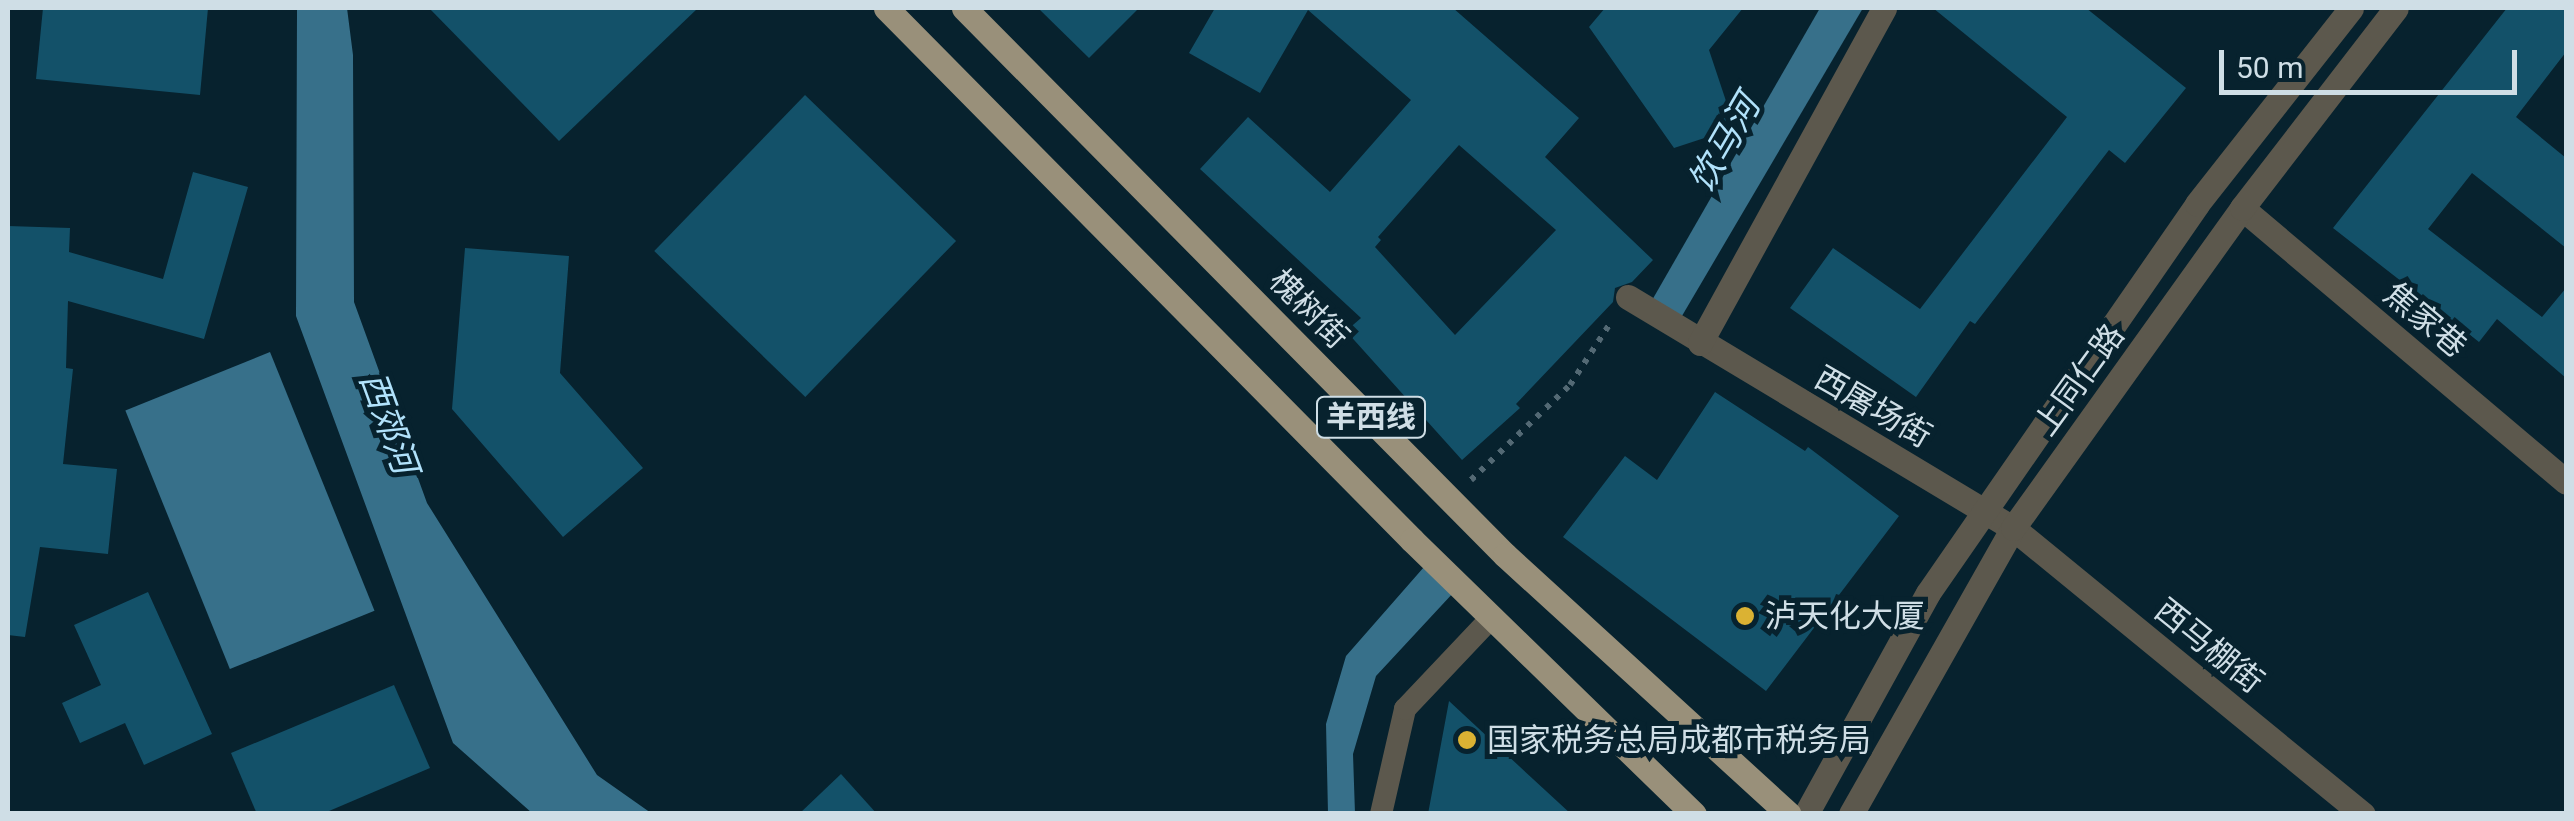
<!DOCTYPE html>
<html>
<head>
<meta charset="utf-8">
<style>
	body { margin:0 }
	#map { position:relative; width:2574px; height:821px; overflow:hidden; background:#07222e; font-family:Roboto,"Noto Sans SC",sans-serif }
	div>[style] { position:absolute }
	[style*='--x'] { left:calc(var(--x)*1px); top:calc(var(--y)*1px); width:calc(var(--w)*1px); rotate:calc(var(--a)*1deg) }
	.water>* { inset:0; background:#37708a; transform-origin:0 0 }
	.building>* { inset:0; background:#135169; transform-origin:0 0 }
	.path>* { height:6px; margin-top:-3px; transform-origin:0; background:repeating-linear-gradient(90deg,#536974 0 5px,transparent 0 13px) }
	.service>* { height:22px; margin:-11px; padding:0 11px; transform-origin:11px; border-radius:11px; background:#5c584d }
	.minor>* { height:25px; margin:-12.5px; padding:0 12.5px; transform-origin:12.5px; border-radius:12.5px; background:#5c584d }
	.tertiary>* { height:25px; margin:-12.5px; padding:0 12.5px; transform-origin:12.5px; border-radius:12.5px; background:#5c584d }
	.primary>* { height:25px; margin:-12.5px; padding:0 12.5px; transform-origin:12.5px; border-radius:12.5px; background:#99907a }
	.dots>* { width:28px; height:28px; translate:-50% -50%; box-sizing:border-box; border:5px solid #07222e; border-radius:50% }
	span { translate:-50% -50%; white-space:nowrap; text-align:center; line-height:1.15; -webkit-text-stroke:10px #07222e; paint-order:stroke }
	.shield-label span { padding:2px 8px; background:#07222e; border:2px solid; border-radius:8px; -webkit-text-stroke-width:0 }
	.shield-label { font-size:30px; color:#cfdee6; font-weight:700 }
	.street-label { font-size:32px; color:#cfdee6 }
	.poi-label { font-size:32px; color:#cfdee6 }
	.left { translate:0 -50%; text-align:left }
	.water-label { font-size:35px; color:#b1e2fb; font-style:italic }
	.frame { position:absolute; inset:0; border:10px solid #cfdee6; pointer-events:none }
	.scale { position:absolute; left:2219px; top:50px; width:298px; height:45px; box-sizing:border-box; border:5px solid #cfdee6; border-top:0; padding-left:12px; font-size:30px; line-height:35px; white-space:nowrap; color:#cfdee6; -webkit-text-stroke:8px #07222e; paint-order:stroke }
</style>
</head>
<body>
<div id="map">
	<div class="water">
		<div style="clip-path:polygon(297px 8px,347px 8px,353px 55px,354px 302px,427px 503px,597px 775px,651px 813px,532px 813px,453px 743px,296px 316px)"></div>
		<div style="clip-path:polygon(1820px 8px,1863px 8px,1679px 321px,1651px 302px)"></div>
		<div style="left:270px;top:352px;width:279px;height:156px;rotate:68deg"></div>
		<div style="clip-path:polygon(1424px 567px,1454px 592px,1376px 676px,1353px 754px,1355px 813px,1328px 813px,1326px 724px,1346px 656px)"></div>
	</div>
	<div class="building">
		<div style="clip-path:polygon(43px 8px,208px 8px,200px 95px,36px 79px)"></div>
		<div style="clip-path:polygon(429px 8px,698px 8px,559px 141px)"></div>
		<div style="clip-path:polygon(1038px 8px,1139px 8px,1089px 58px)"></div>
		<div style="clip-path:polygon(evenodd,1215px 8px,1453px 8px,1579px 118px,1545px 157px,1653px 260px,1632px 282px,1615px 288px,1613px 302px,1516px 404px,1520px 408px,1462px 460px,1346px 331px,1361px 318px,1200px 169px,1248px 117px,1330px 192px,1411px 100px,1308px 10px,1260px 93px,1189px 53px,1215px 8px,1459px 145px,1556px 230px,1455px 335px,1375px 247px,1381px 240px,1378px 237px,1459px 145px)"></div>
		<div style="clip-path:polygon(1605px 8px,1743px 8px,1709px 50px,1735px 128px,1674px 148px,1589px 27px)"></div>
		<div style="clip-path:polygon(1933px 8px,2086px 8px,2186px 88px,2125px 163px,2109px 150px,1975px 324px,1970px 321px,1916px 397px,1790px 308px,1833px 248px,1920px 309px,2067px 117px)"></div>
		<div style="clip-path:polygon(2507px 8px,2566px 8px,2566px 52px,2516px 117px,2566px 158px,2566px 248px,2472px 173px,2428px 229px,2542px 317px,2566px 288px,2566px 378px,2497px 319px,2479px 342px,2333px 228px)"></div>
		<div style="left:805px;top:95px;width:210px;height:217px;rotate:44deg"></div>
		<div style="clip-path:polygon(193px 172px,248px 187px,204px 339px,68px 301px,66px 368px,73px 369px,63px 464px,117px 469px,108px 554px,40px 547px,25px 637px,8px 635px,8px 226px,70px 228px,69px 252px,163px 279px)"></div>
		<div style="clip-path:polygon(465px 248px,569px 256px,560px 373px,643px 468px,563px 537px,452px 409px)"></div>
		<div style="clip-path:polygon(1715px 392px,1805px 451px,1808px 447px,1899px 516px,1766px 691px,1563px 537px,1625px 456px,1657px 480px)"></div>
		<div style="clip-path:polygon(148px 592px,212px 734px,144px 765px,125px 723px,80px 743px,62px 703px,101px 685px,74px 625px)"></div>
		<div style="clip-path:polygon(394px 685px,430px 768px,322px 814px,257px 814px,231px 753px)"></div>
		<div style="clip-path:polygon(1449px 701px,1533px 779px,1571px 814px,1428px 814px)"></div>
		<div style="clip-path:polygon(841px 774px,877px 814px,799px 814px)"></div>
	</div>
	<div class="path">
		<div style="--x:1471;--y:480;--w:137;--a:-43.8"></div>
		<div style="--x:1570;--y:385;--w:75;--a:-56.9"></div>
	</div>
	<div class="service">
		<div style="--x:1381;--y:814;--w:108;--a:-77.1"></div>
		<div style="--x:1405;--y:709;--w:127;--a:-46.6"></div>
	</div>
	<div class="minor">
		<div style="--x:2242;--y:208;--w:424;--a:40.2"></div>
		<div style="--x:1628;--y:297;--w:449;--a:31"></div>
		<div style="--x:2013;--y:528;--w:452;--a:39.3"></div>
		<div style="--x:1700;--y:343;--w:382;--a:-61.2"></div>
	</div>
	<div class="tertiary">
		<div style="--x:1806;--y:814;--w:252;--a:-61.1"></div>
		<div style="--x:1928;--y:593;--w:473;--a:-55.3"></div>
		<div style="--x:2197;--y:204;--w:249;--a:-51.8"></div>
		<div style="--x:1851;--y:814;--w:329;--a:-60.5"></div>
		<div style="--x:2013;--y:528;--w:393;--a:-54.4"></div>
		<div style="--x:2242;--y:208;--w:252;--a:-52.4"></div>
	</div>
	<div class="primary">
		<div style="--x:886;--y:8;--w:748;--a:45.32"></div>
		<div style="--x:1412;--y:540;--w:393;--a:44.2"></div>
		<div style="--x:964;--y:8;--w:769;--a:45.32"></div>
		<div style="--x:1505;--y:555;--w:384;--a:42.4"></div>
	</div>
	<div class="dots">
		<div style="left:1745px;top:616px;background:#dbb233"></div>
		<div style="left:1467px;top:740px;background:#dbb233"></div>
	</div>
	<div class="shield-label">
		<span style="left:1371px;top:417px">羊西线</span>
	</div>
	<div class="street-label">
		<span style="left:1309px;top:309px;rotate:45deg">槐树街</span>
		<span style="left:2425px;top:320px;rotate:40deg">焦家巷</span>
		<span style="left:2079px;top:380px;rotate:-54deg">上同仁路</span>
		<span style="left:1873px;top:407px;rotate:30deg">西屠场街</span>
		<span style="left:2209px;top:646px;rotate:39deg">西马棚街</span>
	</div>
	<div class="poi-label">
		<span class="left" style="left:1765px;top:616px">泸天化大厦</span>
		<span class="left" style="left:1487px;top:740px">国家税务总局成都市税务局</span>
	</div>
	<div class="water-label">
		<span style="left:1725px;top:144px;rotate:-60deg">饮马河</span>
		<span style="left:388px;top:423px;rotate:70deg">西郊河</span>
	</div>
	<div class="frame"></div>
	<div class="scale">50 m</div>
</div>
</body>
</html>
